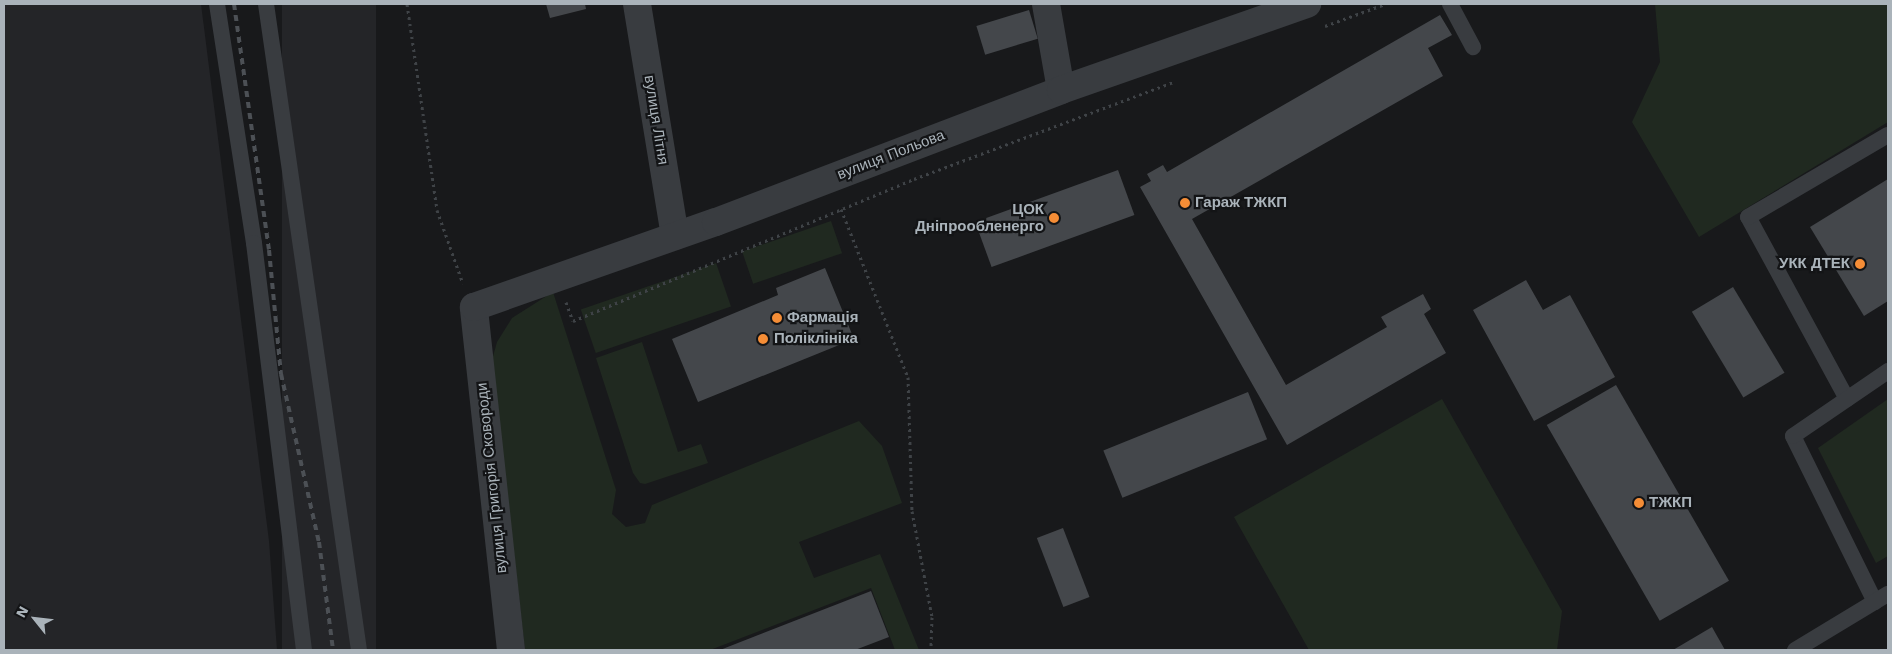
<!DOCTYPE html>
<html>
<head>
<meta charset="utf-8">
<style>
	body { margin:0 }
	#map { position:relative; width:1892px; height:654px; overflow:hidden; background:#18191b; font-family:"Work Sans",sans-serif }
	div>[style] { position:absolute }
	[style*='--x'] { left:calc(var(--x)*1px); top:calc(var(--y)*1px); width:calc(var(--w)*1px); rotate:calc(var(--a)*1deg) }
	.built>* { inset:0; background:#242528; transform-origin:0 0 }
	.green>* { inset:0; background:#202920; transform-origin:0 0 }
	.building>* { inset:0; background:#44474b; transform-origin:0 0 }
	.path>* { height:3px; margin-top:-1.5px; transform-origin:0; background:repeating-linear-gradient(90deg,#3f4347 0 2.5px,transparent 0 6.5px) }
	.lane>* { height:16px; margin:-8px; padding:0 8px; transform-origin:8px; border-radius:8px; background:#393c40 }
	.street>* { height:28px; margin:-14px; padding:0 14px; transform-origin:14px; border-radius:14px; background:#393c40 }
	.rail>* { height:4px; margin-top:-2px; transform-origin:0; background:repeating-linear-gradient(90deg,#4c5055 0 6px,transparent 0 11px) }
	.dots>* { width:14px; height:14px; translate:-50% -50%; box-sizing:border-box; border:2px solid #131416; border-radius:50% }
	span { translate:-50% -50%; white-space:nowrap; text-align:center; line-height:1.15; -webkit-text-stroke:4.5px #131416; paint-order:stroke }
	.street-label { font-size:15px; color:#aab3ba }
	.poi-label { font-size:15px; color:#aab3ba; font-weight:700 }
	.left { translate:0 -50%; text-align:left }
	.right { translate:-100% -50%; text-align:right }
	.frame { position:absolute; inset:0; border:5px solid #aab3ba; pointer-events:none }
	.north { position:absolute; left:10px; top:594px; width:50px; height:50px; -webkit-text-stroke:4px #131416; paint-order:stroke; rotate:299deg; font-size:14px; font-weight:700; line-height:20px; text-align:center; color:#aab3ba }
	.north::after { content:''; display:block; margin:auto; width:18px; height:22px; background:#aab3ba; clip-path:polygon(50% 0,100% 100%,50% 72%,0 100%) }
</style>
</head>
<body>
<div id="map">
	<div class="built">
		<div style="clip-path:polygon(4px 4px,201px 4px,269px 541px,277px 650px,4px 650px)"></div>
		<div style="left:282px;top:4px;width:94px;height:653px"></div>
	</div>
	<div class="green">
		<div style="clip-path:polygon(1655px 4px,1888px 4px,1888px 122px,1699px 237px,1632px 122px,1660px 62px)"></div>
		<div style="left:831px;top:221px;width:34px;height:94px;rotate:71deg"></div>
		<div style="left:716px;top:263px;width:46px;height:143px;rotate:71deg"></div>
		<div style="clip-path:polygon(553px 292px,616px 490px,612px 514px,626px 527px,645px 523px,652px 505px,859px 421px,882px 446px,902px 503px,799px 542px,814px 578px,880px 554px,919px 650px,895px 650px,871px 588px,710px 650px,525px 650px,492px 360px,497px 342px,512px 318px)"></div>
		<div style="clip-path:polygon(642px 342px,678px 452px,701px 444px,708px 463px,645px 484px,640px 483px,633px 473px,596px 358px)"></div>
		<div style="clip-path:polygon(1442px 399px,1562px 611px,1557px 650px,1309px 650px,1234px 517px)"></div>
		<div style="clip-path:polygon(1888px 399px,1888px 556px,1876px 563px,1818px 448px)"></div>
	</div>
	<div class="building">
		<div style="clip-path:polygon(546px 4px,585px 4px,586px 9px,550px 18px)"></div>
		<div style="left:1029px;top:10px;width:30px;height:55px;rotate:73deg"></div>
		<div style="clip-path:polygon(1440px 15px,1452px 35px,1428px 48px,1443px 76px,1192px 219px,1286px 385px,1387px 327px,1381px 317px,1423px 294px,1431px 309px,1424px 314px,1446px 353px,1287px 445px,1140px 187px,1151px 181px,1147px 174px,1163px 165px,1167px 172px)"></div>
		<div style="left:1118px;top:170px;width:48px;height:152px;rotate:70deg"></div>
		<div style="clip-path:polygon(1888px 179px,1888px 301px,1864px 316px,1810px 227px)"></div>
		<div style="clip-path:polygon(825px 268px,854px 339px,698px 402px,672px 339px,778px 295px,776px 288px)"></div>
		<div style="clip-path:polygon(1526px 280px,1543px 310px,1570px 295px,1615px 377px,1534px 421px,1473px 310px)"></div>
		<div style="left:1733px;top:287px;width:100px;height:48px;rotate:59deg"></div>
		<div style="left:1616px;top:385px;width:226px;height:80px;rotate:60deg"></div>
		<div style="left:1248px;top:392px;width:51px;height:156px;rotate:68deg"></div>
		<div style="left:1063px;top:528px;width:74px;height:28px;rotate:69deg"></div>
		<div style="clip-path:polygon(871px 591px,889px 637px,855px 650px,720px 650px)"></div>
		<div style="clip-path:polygon(1712px 627px,1725px 650px,1673px 650px)"></div>
	</div>
	<div class="path">
		<div style="--x:407;--y:4;--w:208;--a:81.7"></div>
		<div style="--x:437;--y:210;--w:78;--a:70.6"></div>
		<div style="--x:1325;--y:26;--w:64;--a:-20.1"></div>
		<div style="--x:841;--y:209;--w:181;--a:68.3"></div>
		<div style="--x:908;--y:377;--w:134;--a:88.3"></div>
		<div style="--x:912;--y:511;--w:108;--a:79.3"></div>
		<div style="--x:932;--y:617;--w:33;--a:92"></div>
		<div style="--x:566;--y:302;--w:20;--a:70"></div>
		<div style="--x:573;--y:321;--w:369;--a:-22.6"></div>
		<div style="--x:914;--y:179;--w:278;--a:-20.5"></div>
	</div>
	<div class="lane">
		<div style="--x:217;--y:4;--w:242;--a:81.2"></div>
		<div style="--x:254;--y:243;--w:410;--a:83"></div>
		<div style="--x:266;--y:4;--w:653;--a:81.81"></div>
		<div style="--x:1450;--y:4;--w:49;--a:61.9"></div>
		<div style="--x:1847;--y:399;--w:207;--a:-118.5"></div>
		<div style="--x:1748;--y:217;--w:162;--a:-30.4"></div>
		<div style="--x:1875;--y:602;--w:185;--a:-116.3"></div>
		<div style="--x:1793;--y:436;--w:115;--a:-34.4"></div>
		<div style="--x:1795;--y:650;--w:109;--a:-31.1"></div>
	</div>
	<div class="street">
		<div style="--x:637;--y:4;--w:235;--a:80.7"></div>
		<div style="--x:1046;--y:4;--w:87;--a:80.1"></div>
		<div style="--x:511;--y:650;--w:345;--a:-96.2"></div>
		<div style="--x:474;--y:307;--w:256;--a:-19.4"></div>
		<div style="--x:716;--y:222;--w:369;--a:-20.9"></div>
		<div style="--x:1061;--y:90;--w:261;--a:-19.3"></div>
	</div>
	<div class="rail">
		<div style="--x:234;--y:4;--w:248;--a:81.9"></div>
		<div style="--x:269;--y:250;--w:125;--a:84.5"></div>
		<div style="--x:281;--y:374;--w:172;--a:77.3"></div>
		<div style="--x:319;--y:542;--w:109;--a:82.6"></div>
	</div>
	<div class="dots">
		<div style="left:1185px;top:203px;background:#f58d36"></div>
		<div style="left:1054px;top:218px;background:#f58d36"></div>
		<div style="left:1860px;top:264px;background:#f58d36"></div>
		<div style="left:777px;top:318px;background:#f58d36"></div>
		<div style="left:763px;top:339px;background:#f58d36"></div>
		<div style="left:1639px;top:503px;background:#f58d36"></div>
	</div>
	<div class="street-label">
		<span style="left:656px;top:120px;rotate:81deg">вулиця Літня</span>
		<span style="left:891px;top:155px;rotate:-21deg">вулиця Польова</span>
		<span style="left:492px;top:478px;rotate:-96deg">вулиця Григорія Сковороди</span>
	</div>
	<div class="poi-label">
		<span class="left" style="left:1195px;top:203px">Гараж ТЖКП</span>
		<span class="right" style="left:1044px;top:218px">ЦОК<br>Дніпрообленерго</span>
		<span class="right" style="left:1850px;top:264px">УКК ДТЕК</span>
		<span class="left" style="left:787px;top:318px">Фармація</span>
		<span class="left" style="left:774px;top:339px">Поліклініка</span>
		<span class="left" style="left:1649px;top:503px">ТЖКП</span>
	</div>
	<div class="frame"></div>
	<div class="north">N</div>
</div>
</body>
</html>
